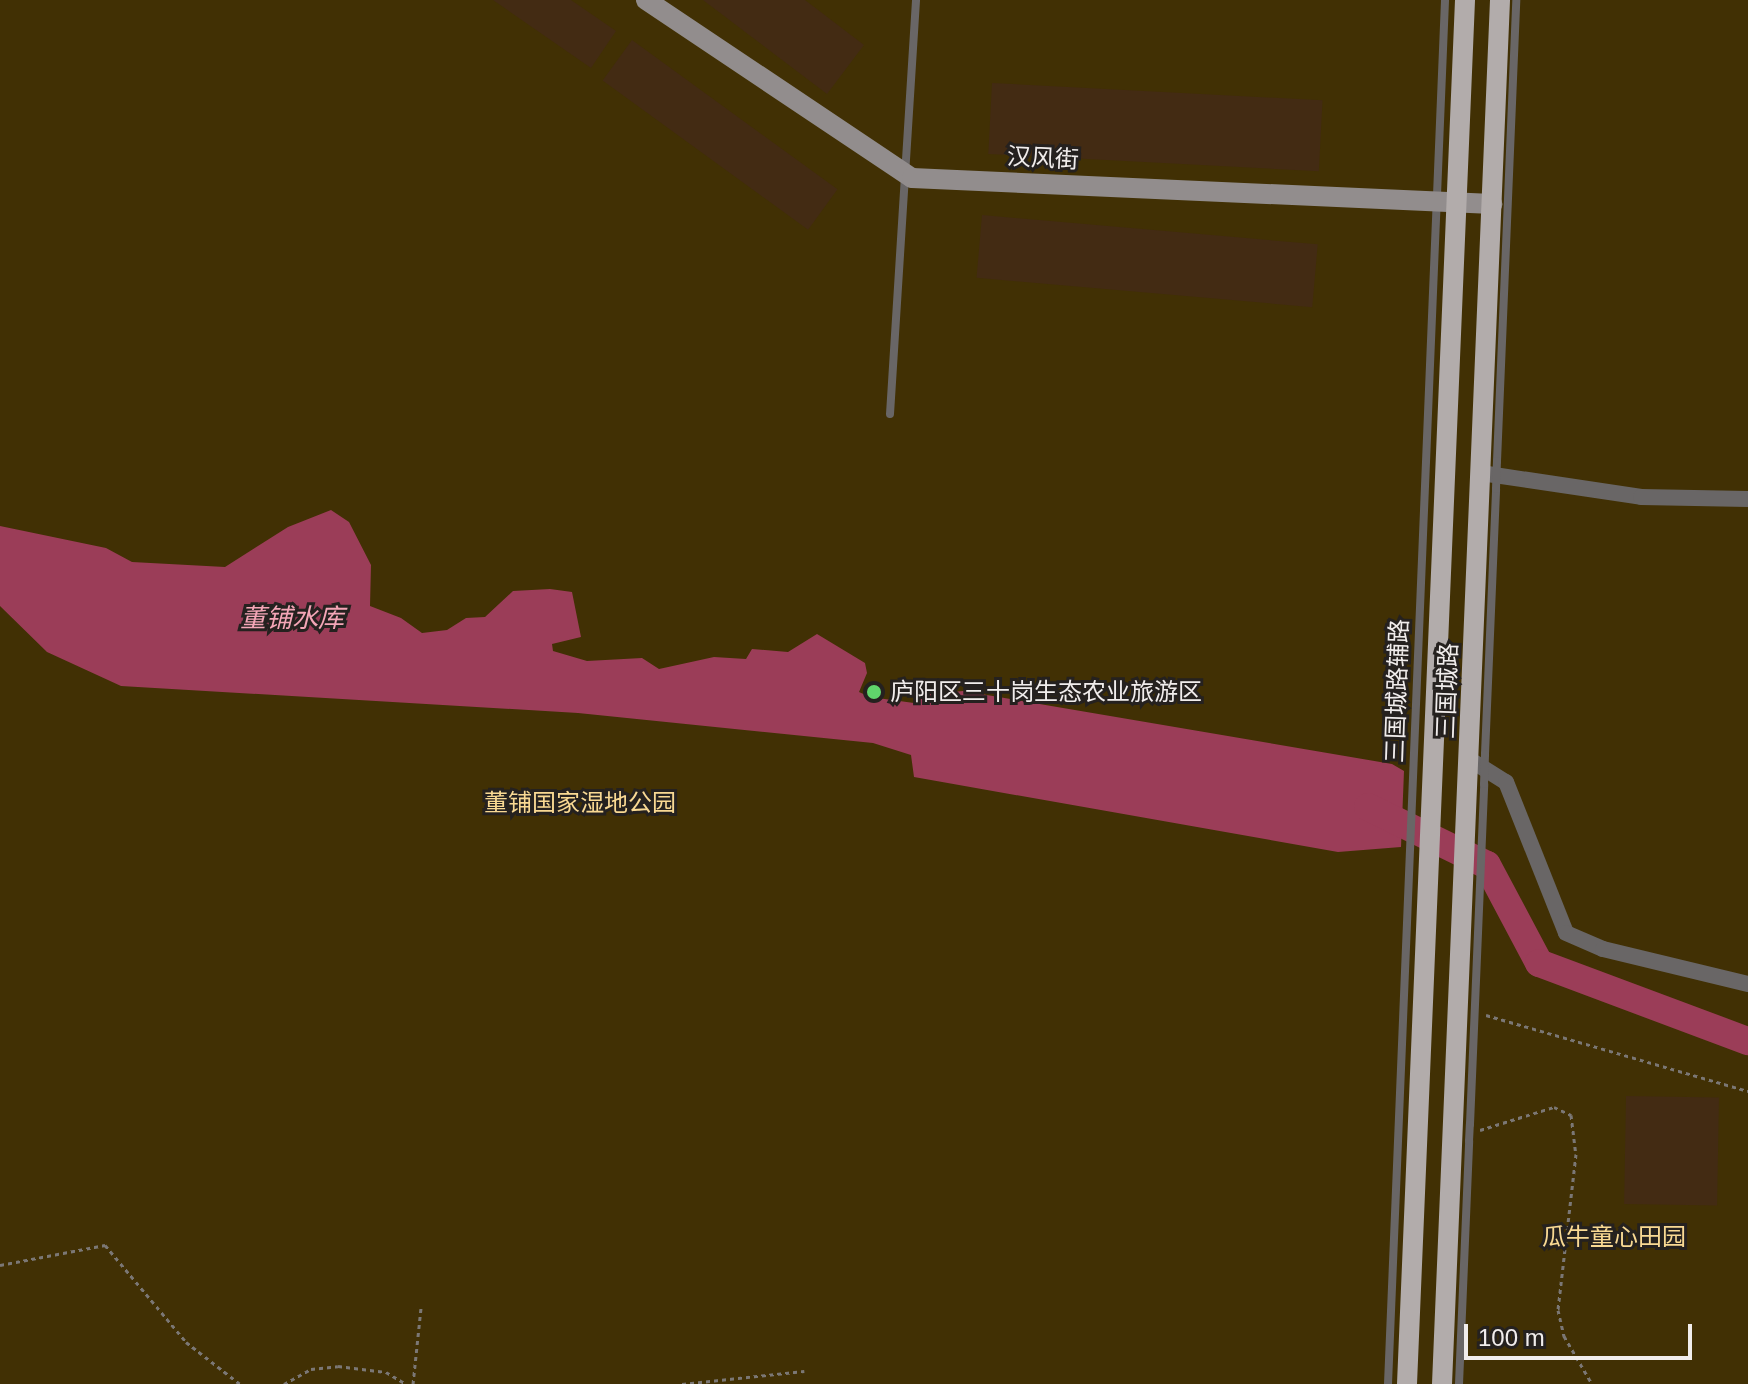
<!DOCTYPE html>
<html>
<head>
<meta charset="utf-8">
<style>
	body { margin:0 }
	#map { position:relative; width:1748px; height:1384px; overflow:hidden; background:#25211f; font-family:Arial,"Noto Sans SC",sans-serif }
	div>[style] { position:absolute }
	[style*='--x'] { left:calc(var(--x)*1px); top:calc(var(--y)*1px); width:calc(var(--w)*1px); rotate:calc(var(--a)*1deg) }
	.green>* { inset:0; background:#413004; transform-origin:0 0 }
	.water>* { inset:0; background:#9b3d58 }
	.river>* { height:28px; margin:-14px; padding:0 14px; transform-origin:14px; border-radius:14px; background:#9b3d58 }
	.building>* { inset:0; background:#432b13; transform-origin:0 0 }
	.path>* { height:3px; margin-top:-1.5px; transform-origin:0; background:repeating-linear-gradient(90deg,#7b7775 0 4px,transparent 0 8px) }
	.lane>* { height:8px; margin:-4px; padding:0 4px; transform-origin:4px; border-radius:4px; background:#696666 }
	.street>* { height:16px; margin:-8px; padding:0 8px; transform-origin:8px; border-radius:8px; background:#696666 }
	.secondary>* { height:20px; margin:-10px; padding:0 10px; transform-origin:10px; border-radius:10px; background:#928d8d }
	.primary>* { height:20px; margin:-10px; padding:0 10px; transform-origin:10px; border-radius:10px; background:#b2acab }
	.lane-bridge>* { height:8px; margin:-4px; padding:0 4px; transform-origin:4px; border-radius:4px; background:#696666 }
	.dots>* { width:22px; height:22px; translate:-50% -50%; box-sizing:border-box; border:4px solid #25211f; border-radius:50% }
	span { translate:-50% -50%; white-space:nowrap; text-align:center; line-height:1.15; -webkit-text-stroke:6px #25211f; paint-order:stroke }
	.street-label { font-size:24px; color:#f1edec }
	.poi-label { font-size:24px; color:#f1edec }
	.left { translate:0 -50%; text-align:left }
	.park-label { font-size:24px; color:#f9d993 }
	.water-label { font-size:26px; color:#f4a6b7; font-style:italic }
	.scale { position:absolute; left:1464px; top:1324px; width:228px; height:36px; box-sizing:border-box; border:4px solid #f1edec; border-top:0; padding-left:10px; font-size:24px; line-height:28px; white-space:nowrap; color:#f1edec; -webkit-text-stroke:6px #25211f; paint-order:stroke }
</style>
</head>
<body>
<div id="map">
	<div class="green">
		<div style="left:0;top:0;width:1748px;height:1384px"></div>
	</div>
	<div class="water">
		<div style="clip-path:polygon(331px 510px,349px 522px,371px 565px,370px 606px,401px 618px,422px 633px,447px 630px,466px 618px,485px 617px,513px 591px,550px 589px,572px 592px,581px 637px,552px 644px,553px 651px,587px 661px,642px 658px,659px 669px,714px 657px,746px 659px,752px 649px,788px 652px,817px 634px,865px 663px,867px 673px,859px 692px,870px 697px,914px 703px,931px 694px,963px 691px,1392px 764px,1404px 771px,1401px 847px,1338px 852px,914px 777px,911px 755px,873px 743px,578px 713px,121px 686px,47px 652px,0 606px,0 526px,106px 548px,132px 562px,225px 567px,288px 527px)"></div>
	</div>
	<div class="river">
		<div style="--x:1368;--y:807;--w:132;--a:26"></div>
		<div style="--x:1487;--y:865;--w:111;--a:62"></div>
		<div style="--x:1539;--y:963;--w:223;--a:20.5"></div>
	</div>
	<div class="building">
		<div style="clip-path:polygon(493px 0,571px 0,616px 31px,591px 68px)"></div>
		<div style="clip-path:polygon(703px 0,805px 0,864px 45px,827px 94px)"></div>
		<div style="left:632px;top:40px;width:254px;height:50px;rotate:36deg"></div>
		<div style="left:992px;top:83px;width:331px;height:71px;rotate:3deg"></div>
		<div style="left:982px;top:215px;width:337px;height:63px;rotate:5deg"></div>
		<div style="left:1626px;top:1096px;width:93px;height:108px;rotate:1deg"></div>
	</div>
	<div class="path">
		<div style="--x:1486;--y:1015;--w:273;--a:16.2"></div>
		<div style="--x:1480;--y:1130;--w:77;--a:-17.3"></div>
		<div style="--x:1554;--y:1107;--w:19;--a:25"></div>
		<div style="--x:1571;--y:1115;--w:39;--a:83"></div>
		<div style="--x:1576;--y:1154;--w:157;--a:96.6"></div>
		<div style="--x:1558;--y:1310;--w:27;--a:77"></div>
		<div style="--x:1564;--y:1336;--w:56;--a:59.7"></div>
		<div style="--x:0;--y:1265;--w:107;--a:-10.8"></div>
		<div style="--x:105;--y:1245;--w:126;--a:50.1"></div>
		<div style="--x:186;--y:1342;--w:68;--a:37.9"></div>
		<div style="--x:284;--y:1384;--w:31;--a:-29"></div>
		<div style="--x:311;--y:1369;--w:27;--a:-6"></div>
		<div style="--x:338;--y:1366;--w:48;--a:7.1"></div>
		<div style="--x:386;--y:1372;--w:23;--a:31"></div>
		<div style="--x:413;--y:1384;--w:76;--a:-84"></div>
		<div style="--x:682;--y:1384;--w:123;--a:-6.1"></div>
	</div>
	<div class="lane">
		<div style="--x:890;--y:414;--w:415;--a:-86.4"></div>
		<div style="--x:1497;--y:461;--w:461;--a:-87.6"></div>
		<div style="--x:1485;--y:754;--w:265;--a:-87.6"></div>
		<div style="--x:1470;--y:1124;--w:340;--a:-87.6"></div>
		<div style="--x:1388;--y:1384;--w:1385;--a:-87.64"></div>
		<div style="--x:1459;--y:1384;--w:243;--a:-87.6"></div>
	</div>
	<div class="street">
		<div style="--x:1481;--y:473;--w:162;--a:8.5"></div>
		<div style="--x:1641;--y:497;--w:107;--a:1.1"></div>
		<div style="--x:1472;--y:761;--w:40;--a:32"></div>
		<div style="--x:1506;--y:782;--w:162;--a:68.3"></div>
		<div style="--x:1566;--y:933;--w:40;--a:23.4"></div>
		<div style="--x:1603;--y:949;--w:149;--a:13.6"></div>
	</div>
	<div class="secondary">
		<div style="--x:646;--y:0;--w:320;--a:33.8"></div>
		<div style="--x:912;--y:178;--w:581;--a:2.57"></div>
	</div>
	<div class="primary">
		<div style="--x:1407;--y:1384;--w:1385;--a:-87.6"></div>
		<div style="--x:1442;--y:1384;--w:1385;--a:-87.6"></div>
	</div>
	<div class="lane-bridge">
		<div style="--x:1496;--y:489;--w:28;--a:-88"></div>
		<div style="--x:1484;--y:784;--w:30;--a:-88"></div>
		<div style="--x:1469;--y:1141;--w:17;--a:-87"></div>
	</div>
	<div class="dots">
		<div style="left:874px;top:692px;background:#60d56b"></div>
	</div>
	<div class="street-label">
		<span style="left:1043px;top:158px;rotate:3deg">汉风街</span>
		<span style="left:1397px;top:691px;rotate:-88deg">三国城路辅路</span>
		<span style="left:1447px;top:691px;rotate:-88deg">三国城路</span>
	</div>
	<div class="poi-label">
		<span class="left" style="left:890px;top:692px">庐阳区三十岗生态农业旅游区</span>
	</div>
	<div class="park-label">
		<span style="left:580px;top:803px">董铺国家湿地公园</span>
		<span style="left:1614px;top:1237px">瓜牛童心田园</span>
	</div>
	<div class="water-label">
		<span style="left:292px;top:619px">董铺水库</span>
	</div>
	<div class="scale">100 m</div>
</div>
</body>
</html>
